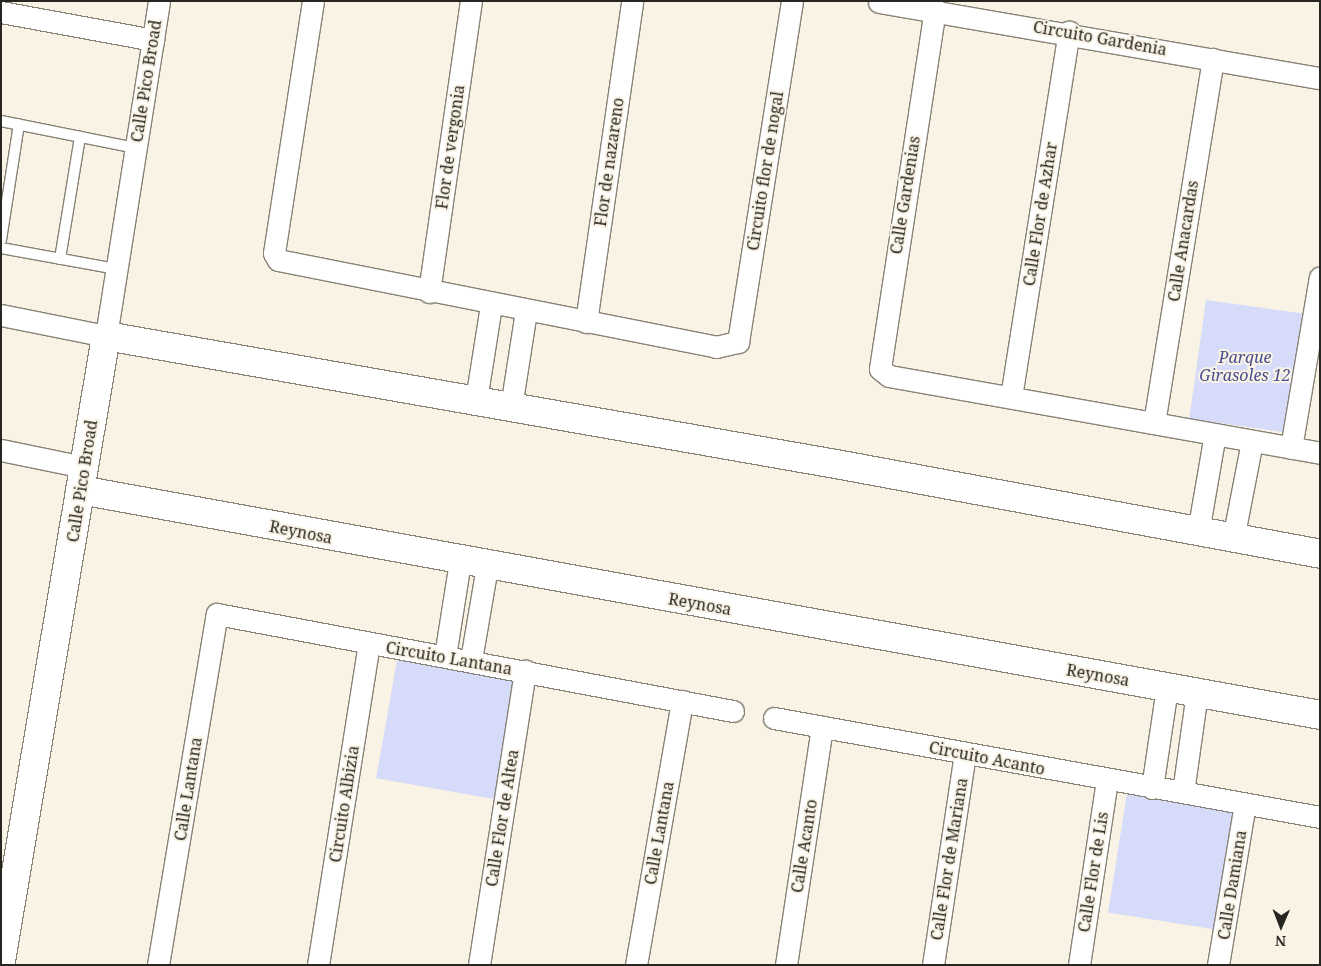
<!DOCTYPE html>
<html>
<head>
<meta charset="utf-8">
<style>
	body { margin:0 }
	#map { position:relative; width:1321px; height:966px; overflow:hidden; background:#f9f3e5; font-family:"Noto Serif",serif }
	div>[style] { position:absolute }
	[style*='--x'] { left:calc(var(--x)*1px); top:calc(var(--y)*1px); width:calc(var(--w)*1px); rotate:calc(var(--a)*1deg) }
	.green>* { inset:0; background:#d6dbf9; transform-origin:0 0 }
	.roads { filter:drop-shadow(1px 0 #888276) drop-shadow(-1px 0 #888276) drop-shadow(0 1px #888276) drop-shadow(0 -1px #888276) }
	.lane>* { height:10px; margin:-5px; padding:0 5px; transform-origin:5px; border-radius:5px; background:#fff }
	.street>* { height:21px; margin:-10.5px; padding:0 10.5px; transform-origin:10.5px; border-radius:10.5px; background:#fff }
	.secondary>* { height:28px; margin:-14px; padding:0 14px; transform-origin:14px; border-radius:14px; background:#fff }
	span { translate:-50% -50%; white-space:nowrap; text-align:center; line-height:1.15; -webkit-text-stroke:4px #f9f3e5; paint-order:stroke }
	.street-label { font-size:16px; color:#282621 }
	.park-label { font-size:16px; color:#4a4f8e; font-style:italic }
	.frame { position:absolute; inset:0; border:2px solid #282621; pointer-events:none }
	.north { position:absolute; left:1256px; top:901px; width:50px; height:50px; -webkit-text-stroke:4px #f9f3e5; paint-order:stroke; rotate:181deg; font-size:14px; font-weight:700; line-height:20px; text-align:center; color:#282621 }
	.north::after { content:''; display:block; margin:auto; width:18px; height:22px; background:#282621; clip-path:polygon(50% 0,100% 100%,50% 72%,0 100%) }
</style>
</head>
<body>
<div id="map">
	<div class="green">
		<div style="left:1206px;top:300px;width:103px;height:120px;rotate:8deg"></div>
		<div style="left:397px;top:660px;width:124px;height:120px;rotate:10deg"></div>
		<div style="left:1127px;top:793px;width:117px;height:121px;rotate:9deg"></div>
	</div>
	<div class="roads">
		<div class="lane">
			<div style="--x:1;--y:121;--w:138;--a:11.3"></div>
			<div style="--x:1;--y:240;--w:117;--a:-81.2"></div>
			<div style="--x:1;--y:248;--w:118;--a:10.3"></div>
			<div style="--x:60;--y:259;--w:124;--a:-80.7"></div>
		</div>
		<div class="street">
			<div style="--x:313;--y:1;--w:255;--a:98.8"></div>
			<div style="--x:274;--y:253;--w:8;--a:60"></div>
			<div style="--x:278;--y:260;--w:447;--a:11.2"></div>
			<div style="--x:716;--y:347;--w:23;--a:-13"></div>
			<div style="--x:738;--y:342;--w:345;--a:-81"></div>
			<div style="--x:879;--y:2;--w:448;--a:9.8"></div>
			<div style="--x:935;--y:9;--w:364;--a:98.7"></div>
			<div style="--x:880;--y:369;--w:11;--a:38"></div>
			<div style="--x:889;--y:376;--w:438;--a:10.1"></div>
			<div style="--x:1;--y:12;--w:155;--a:10.4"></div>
			<div style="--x:429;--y:292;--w:294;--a:-81.8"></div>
			<div style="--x:1;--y:315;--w:107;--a:11.3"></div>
			<div style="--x:106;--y:336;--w:339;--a:-81"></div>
			<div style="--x:586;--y:322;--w:324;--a:-81.8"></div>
			<div style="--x:1011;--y:397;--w:370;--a:-81"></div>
			<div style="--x:476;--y:400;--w:96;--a:-81"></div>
			<div style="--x:511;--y:407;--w:97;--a:-81.1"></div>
			<div style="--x:1154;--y:423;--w:369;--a:-80.8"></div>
			<div style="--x:1291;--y:448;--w:173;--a:-80.4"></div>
			<div style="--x:1;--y:450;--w:85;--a:11.6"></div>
			<div style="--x:1198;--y:532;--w:99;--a:-80.2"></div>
			<div style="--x:1233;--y:539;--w:100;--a:-79"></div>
			<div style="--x:445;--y:656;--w:96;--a:-81"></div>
			<div style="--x:471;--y:660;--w:95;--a:-80.3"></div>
			<div style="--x:774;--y:718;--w:555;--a:10.28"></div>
			<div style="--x:1152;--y:788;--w:101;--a:-81.5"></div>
			<div style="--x:1183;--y:792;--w:100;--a:-82"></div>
			<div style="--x:158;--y:965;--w:356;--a:-80.5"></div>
			<div style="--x:217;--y:614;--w:525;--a:10.65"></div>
			<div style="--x:318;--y:965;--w:326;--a:-81"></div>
			<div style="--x:479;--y:965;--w:298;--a:-81.1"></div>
			<div style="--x:636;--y:965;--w:268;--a:-80.1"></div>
			<div style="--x:786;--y:965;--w:241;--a:-81.4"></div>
			<div style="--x:933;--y:965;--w:214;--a:-81.4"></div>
			<div style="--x:1079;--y:965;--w:187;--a:-81.4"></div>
			<div style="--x:1218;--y:965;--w:163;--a:-80.5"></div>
		</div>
		<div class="secondary">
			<div style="--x:80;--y:490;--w:1260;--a:10.28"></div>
			<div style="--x:1;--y:961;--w:634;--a:-80.46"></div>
			<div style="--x:106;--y:336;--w:741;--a:9.95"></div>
			<div style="--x:836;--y:464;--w:492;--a:10.5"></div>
		</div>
	</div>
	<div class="street-label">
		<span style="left:1100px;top:38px;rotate:10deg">Circuito Gardenia</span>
		<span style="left:146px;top:81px;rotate:-81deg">Calle Pico Broad</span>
		<span style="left:450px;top:147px;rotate:-82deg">Flor de vergonia</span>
		<span style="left:609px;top:162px;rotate:-82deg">Flor de nazareno</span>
		<span style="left:765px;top:171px;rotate:-81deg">Circuito flor de nogal</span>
		<span style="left:905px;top:195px;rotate:-81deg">Calle Gardenias</span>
		<span style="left:1040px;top:214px;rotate:-81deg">Calle Flor de Azhar</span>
		<span style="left:1183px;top:241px;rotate:-81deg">Calle Anacardas</span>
		<span style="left:82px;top:481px;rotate:-81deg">Calle Pico Broad</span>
		<span style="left:301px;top:532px;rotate:11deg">Reynosa</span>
		<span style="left:700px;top:604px;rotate:10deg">Reynosa</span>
		<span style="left:449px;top:658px;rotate:10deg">Circuito Lantana</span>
		<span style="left:1098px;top:675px;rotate:10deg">Reynosa</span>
		<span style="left:987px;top:758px;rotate:11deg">Circuito Acanto</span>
		<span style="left:188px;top:789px;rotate:-81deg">Calle Lantana</span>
		<span style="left:344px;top:804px;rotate:-81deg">Circuito Albizia</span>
		<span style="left:502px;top:818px;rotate:-81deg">Calle Flor de Altea</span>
		<span style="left:659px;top:833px;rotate:-80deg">Calle Lantana</span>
		<span style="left:804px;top:846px;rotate:-81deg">Calle Acanto</span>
		<span style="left:949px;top:859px;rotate:-81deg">Calle Flor de Mariana</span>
		<span style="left:1093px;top:872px;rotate:-81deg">Calle Flor de Lis</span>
		<span style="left:1232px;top:885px;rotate:-81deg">Calle Damiana</span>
	</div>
	<div class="park-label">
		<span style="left:1245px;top:366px">Parque<br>Girasoles 12</span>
	</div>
	<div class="frame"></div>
	<div class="north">N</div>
</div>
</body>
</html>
